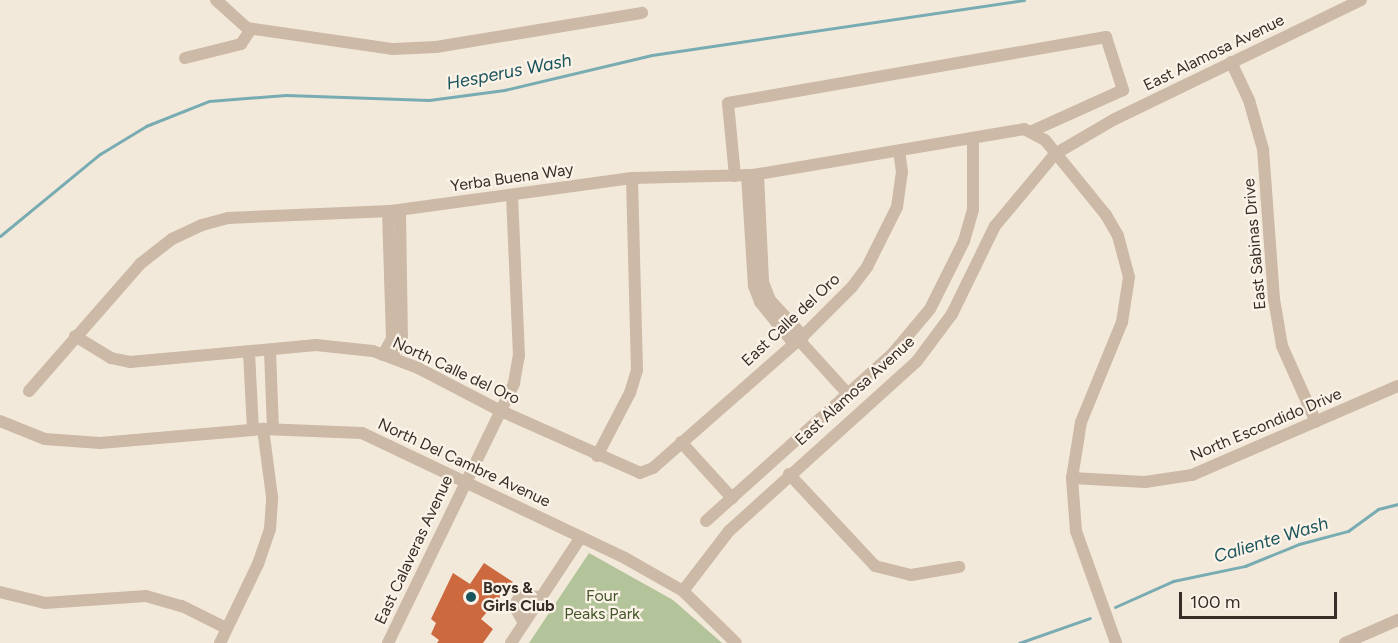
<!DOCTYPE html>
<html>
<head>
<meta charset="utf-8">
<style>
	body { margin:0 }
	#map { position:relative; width:1398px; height:643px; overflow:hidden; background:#f3e9db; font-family:Figtree,sans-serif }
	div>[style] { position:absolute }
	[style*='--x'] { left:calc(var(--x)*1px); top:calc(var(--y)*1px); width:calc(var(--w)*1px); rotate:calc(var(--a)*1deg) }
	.green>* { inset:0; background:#b3c39a }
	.stream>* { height:3px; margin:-1.5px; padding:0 1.5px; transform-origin:1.5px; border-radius:1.5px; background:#78acb2 }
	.building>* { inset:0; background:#cd693f }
	.minor>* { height:12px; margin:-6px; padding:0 6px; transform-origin:6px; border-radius:6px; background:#ccb9a6 }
	.dots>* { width:16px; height:16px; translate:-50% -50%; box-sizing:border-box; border:3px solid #fbf3e8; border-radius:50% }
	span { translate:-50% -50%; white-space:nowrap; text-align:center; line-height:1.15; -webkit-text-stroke:4.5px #fbf3e8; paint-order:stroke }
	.street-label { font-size:16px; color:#382d27 }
	.poi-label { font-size:16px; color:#382d27; font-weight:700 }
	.left { translate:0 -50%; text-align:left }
	.park-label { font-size:16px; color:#44572a }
	.water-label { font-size:18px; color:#1a545c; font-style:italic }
	.scale { position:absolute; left:1179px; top:592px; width:158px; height:27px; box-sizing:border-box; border:3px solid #382d27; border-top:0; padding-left:8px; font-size:18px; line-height:21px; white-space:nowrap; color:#382d27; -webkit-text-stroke:4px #fbf3e8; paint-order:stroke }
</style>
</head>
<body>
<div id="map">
	<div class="green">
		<div style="clip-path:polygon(589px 553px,673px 600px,722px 643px,529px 643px)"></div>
	</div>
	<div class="stream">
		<div style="--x:0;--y:236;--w:129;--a:-39.4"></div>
		<div style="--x:100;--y:154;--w:54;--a:-31.3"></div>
		<div style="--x:146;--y:126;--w:68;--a:-21.6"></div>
		<div style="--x:209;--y:101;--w:77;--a:-4.5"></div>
		<div style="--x:286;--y:95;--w:143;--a:2"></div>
		<div style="--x:429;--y:100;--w:76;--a:-7.6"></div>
		<div style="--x:504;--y:90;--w:152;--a:-13.3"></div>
		<div style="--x:652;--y:55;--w:376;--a:-8.4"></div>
		<div style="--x:1115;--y:607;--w:64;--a:-24.1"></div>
		<div style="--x:1173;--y:581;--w:74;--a:-11.8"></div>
		<div style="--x:1245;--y:566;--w:58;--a:-22.2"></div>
		<div style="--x:1299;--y:544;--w:51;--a:-14.9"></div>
		<div style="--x:1348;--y:531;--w:37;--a:-36"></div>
		<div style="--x:1378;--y:509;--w:21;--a:-14"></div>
		<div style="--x:1019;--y:643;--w:75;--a:-19.4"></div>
	</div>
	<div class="building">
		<div style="clip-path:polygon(484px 563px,513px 582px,481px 619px,493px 629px,483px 643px,437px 643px,439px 640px,431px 634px,436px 623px,431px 619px,453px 573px,470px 584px)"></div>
	</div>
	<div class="minor">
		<div style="--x:216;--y:0;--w:42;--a:42.1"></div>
		<div style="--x:247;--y:28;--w:148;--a:8.2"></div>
		<div style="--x:393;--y:49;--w:43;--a:-2.7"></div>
		<div style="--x:436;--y:47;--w:209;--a:-9.4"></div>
		<div style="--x:185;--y:58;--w:58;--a:-14"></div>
		<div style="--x:241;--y:44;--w:18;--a:-56"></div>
		<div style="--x:1231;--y:62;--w:42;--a:64.7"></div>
		<div style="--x:1249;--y:100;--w:51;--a:74.1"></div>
		<div style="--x:1263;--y:149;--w:150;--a:85.8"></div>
		<div style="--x:1274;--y:299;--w:48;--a:80.3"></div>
		<div style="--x:1282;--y:346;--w:83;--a:65.9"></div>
		<div style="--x:747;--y:175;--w:111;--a:86.4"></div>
		<div style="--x:754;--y:286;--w:17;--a:69"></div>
		<div style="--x:760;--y:302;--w:54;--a:51"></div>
		<div style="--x:758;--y:175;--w:107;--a:87.3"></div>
		<div style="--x:763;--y:282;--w:19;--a:69"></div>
		<div style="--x:770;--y:300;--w:49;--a:47.5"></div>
		<div style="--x:735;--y:176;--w:73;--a:-95.5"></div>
		<div style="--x:728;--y:103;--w:384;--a:-9.9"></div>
		<div style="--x:1106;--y:37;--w:56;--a:72.2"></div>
		<div style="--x:1123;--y:90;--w:100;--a:155.7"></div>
		<div style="--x:75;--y:336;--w:42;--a:31.4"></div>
		<div style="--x:111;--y:358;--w:19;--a:12"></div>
		<div style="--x:130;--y:362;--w:187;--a:-5.2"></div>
		<div style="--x:316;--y:345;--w:57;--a:6"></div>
		<div style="--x:373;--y:351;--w:48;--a:20.7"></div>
		<div style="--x:418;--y:368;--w:93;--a:27.4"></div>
		<div style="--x:501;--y:411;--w:152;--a:24"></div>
		<div style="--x:640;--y:473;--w:14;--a:-21"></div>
		<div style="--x:653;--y:468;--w:200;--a:-41.3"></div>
		<div style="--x:803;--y:336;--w:69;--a:-45"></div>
		<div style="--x:852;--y:287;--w:25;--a:-53"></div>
		<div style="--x:867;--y:267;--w:67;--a:-63.4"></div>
		<div style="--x:897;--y:207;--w:35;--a:-82"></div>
		<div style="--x:902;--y:172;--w:21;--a:-98"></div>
		<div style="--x:799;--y:340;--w:73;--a:47.8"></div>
		<div style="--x:270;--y:351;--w:78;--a:87.8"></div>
		<div style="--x:249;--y:353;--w:77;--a:87"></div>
		<div style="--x:383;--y:355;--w:18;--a:-61"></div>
		<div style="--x:392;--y:339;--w:128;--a:-91.8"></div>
		<div style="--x:393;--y:358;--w:19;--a:-62"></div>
		<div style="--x:402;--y:341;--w:131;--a:-90.9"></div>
		<div style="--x:29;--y:391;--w:169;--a:-48.8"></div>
		<div style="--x:140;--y:264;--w:41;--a:-38"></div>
		<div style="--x:172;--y:239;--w:33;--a:-25"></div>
		<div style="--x:202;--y:225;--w:27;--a:-15"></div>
		<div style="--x:228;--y:218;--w:163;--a:-2.5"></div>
		<div style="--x:391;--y:211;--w:243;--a:-7.8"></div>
		<div style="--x:632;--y:178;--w:121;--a:-1.4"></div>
		<div style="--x:753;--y:175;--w:275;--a:-9.6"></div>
		<div style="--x:1024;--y:129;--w:24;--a:28"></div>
		<div style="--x:1045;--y:140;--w:97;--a:50.9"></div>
		<div style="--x:1106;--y:215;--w:24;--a:60"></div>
		<div style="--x:1118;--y:236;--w:42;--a:75"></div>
		<div style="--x:1129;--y:277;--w:46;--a:98.8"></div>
		<div style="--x:1122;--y:322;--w:108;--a:112.3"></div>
		<div style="--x:1081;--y:422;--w:57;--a:99.1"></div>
		<div style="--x:1072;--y:478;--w:53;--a:85.7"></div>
		<div style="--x:1076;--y:531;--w:119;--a:70.3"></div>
		<div style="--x:0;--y:421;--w:48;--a:21.8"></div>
		<div style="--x:45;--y:439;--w:55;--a:4.2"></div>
		<div style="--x:100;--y:443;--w:164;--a:-4.9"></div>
		<div style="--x:263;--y:429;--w:99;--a:2.3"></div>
		<div style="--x:362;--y:433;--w:291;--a:25.4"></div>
		<div style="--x:625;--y:558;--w:67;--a:29.6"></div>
		<div style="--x:683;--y:591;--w:74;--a:44.5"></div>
		<div style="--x:681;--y:442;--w:76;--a:47.7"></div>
		<div style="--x:597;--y:456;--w:71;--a:-62.4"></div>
		<div style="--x:630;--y:393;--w:24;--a:-73"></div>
		<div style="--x:637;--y:370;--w:192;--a:-91.5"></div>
		<div style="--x:789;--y:474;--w:126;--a:46.9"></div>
		<div style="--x:875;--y:566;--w:37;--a:14"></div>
		<div style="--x:911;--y:575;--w:49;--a:-9.5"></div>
		<div style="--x:1072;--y:478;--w:73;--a:3.1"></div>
		<div style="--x:1145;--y:482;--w:48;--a:-8.5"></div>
		<div style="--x:1192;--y:475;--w:224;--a:-23.4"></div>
		<div style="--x:706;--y:521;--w:251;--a:-41.9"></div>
		<div style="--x:893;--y:353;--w:57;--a:-49.9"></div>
		<div style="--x:930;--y:309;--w:76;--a:-63.4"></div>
		<div style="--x:964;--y:241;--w:33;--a:-74"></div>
		<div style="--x:973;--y:209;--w:71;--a:-90"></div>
		<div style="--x:683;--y:591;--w:76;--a:-52.5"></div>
		<div style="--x:729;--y:531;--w:253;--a:-42.1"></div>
		<div style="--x:917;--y:361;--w:59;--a:-53.3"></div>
		<div style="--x:952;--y:314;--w:98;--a:-64"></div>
		<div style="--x:995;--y:226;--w:94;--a:-50.2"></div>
		<div style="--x:1055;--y:154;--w:69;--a:-30.3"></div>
		<div style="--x:1115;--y:119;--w:273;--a:-25.8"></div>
		<div style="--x:0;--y:592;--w:46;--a:13.7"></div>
		<div style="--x:45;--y:603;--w:101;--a:-4"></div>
		<div style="--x:146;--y:596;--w:37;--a:16"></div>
		<div style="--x:182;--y:606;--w:49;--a:26.6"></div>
		<div style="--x:524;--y:623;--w:20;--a:-120"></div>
		<div style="--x:514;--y:606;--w:12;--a:-59"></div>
		<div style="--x:520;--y:596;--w:21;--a:3"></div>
		<div style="--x:220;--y:643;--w:88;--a:-64.3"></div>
		<div style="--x:258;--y:564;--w:37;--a:-71"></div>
		<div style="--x:270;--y:529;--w:32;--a:-86"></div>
		<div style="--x:272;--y:497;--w:69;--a:-97.5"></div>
		<div style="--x:388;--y:643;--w:289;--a:-64.1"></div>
		<div style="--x:514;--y:383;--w:27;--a:-80"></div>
		<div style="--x:519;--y:356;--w:161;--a:-92.5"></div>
		<div style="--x:511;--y:643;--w:127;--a:-56.6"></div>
		<div style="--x:1345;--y:643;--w:58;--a:-23.5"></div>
	</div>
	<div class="dots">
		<div style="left:471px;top:597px;background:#1a545c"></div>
	</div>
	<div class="street-label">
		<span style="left:1214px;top:53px;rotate:-26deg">East Alamosa Avenue</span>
		<span style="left:512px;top:178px;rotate:-8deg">Yerba Buena Way</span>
		<span style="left:1255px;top:244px;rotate:-95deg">East Sabinas Drive</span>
		<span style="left:791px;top:320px;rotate:-43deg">East Calle del Oro</span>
		<span style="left:456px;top:371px;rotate:25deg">North Calle del Oro</span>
		<span style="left:855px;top:391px;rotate:-42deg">East Alamosa Avenue</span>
		<span style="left:1266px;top:425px;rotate:-23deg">North Escondido Drive</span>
		<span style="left:464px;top:463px;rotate:25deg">North Del Cambre Avenue</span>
		<span style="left:414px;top:550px;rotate:-65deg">East Calaveras Avenue</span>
	</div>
	<div class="poi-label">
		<span class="left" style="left:483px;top:597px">Boys &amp;<br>Girls Club</span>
	</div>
	<div class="park-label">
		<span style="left:602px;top:605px">Four<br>Peaks Park</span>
	</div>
	<div class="water-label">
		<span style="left:509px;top:72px;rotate:-11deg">Hesperus Wash</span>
		<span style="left:1271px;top:540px;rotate:-17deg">Caliente Wash</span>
	</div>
	<div class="scale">100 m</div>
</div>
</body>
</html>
